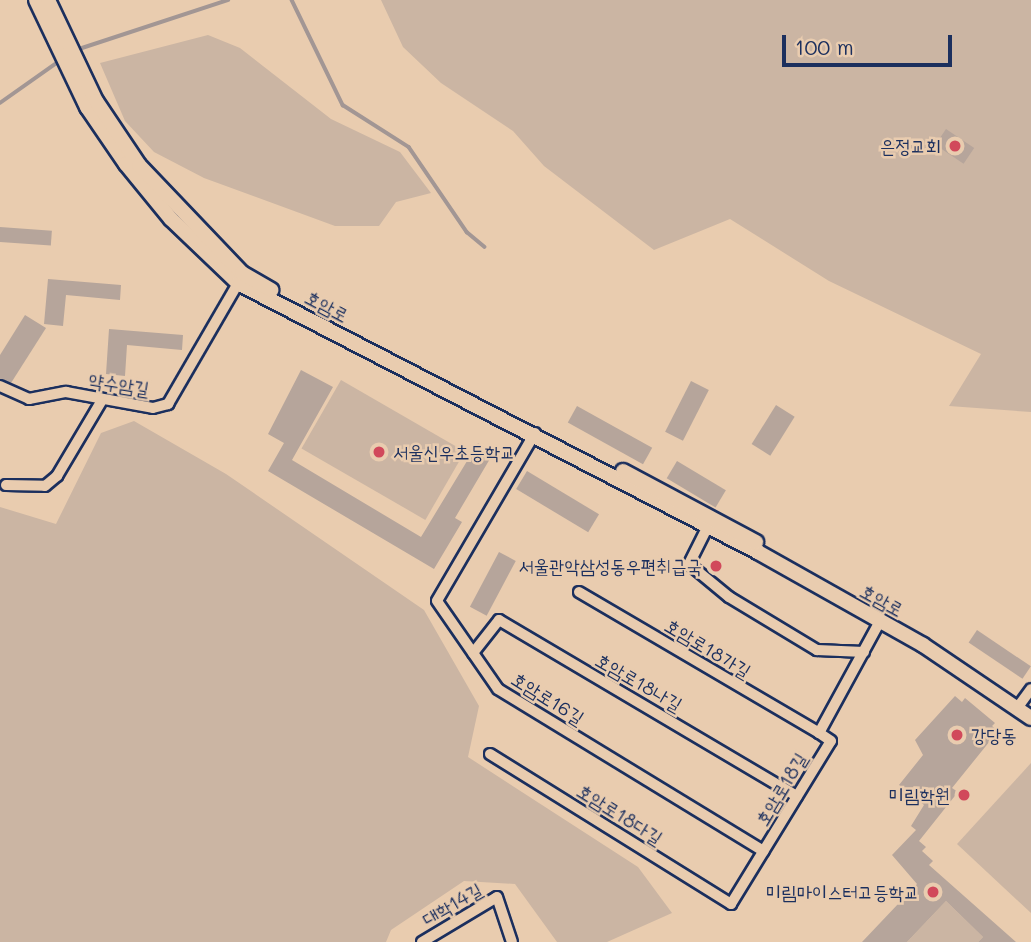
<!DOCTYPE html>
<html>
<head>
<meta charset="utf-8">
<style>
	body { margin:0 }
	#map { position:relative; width:1031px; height:942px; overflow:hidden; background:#e9ccaf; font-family:Mali,"Poor Story",sans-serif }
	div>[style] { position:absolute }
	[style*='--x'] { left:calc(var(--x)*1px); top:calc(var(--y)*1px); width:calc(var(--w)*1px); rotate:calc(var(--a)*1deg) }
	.green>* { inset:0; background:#cbb5a3; transform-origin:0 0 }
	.stream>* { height:3.5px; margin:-1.75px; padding:0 1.75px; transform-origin:1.75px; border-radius:1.75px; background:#a29694 }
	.building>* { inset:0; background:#b6a59b; transform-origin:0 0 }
	.roads { filter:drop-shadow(2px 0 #1b2f5e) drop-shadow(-2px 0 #1b2f5e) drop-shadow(0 2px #1b2f5e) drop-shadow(0 -2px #1b2f5e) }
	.minor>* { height:10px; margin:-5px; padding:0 5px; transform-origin:5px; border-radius:5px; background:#e9ccaf }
	.secondary>* { height:14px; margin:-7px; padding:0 7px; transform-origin:7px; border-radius:7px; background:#e9ccaf }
	.dots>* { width:19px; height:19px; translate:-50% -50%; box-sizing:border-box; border:4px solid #e9ccaf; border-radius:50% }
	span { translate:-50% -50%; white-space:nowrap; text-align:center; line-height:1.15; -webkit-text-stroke:5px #e9ccaf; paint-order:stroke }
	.poi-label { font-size:19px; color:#1b2f5e }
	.right { translate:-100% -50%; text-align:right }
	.left { translate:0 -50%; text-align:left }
	.street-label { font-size:19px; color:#1b2f5e }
	.scale { position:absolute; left:782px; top:35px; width:170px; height:32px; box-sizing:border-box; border:4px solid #1b2f5e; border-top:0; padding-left:9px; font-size:21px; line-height:24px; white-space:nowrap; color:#1b2f5e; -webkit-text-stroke:5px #e9ccaf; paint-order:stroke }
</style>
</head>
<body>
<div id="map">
	<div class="green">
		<div style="clip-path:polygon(381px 0,1031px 0,1031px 412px,949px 406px,981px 354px,829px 281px,730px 219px,654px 250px,544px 166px,513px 131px,441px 83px,403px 47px)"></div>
		<div style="clip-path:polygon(208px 35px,240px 48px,331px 119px,400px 152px,431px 193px,396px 202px,379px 226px,335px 226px,204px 178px,154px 152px,125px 121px,100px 63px)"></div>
		<div style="left:341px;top:380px;width:143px;height:79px;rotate:30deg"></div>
		<div style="clip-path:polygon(134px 421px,226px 474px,424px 610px,479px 706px,468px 757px,638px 867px,672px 913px,607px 942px,557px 942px,515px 884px,464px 881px,391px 930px,386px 942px,0 942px,0 507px,56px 524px,101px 433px)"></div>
		<div style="clip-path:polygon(1031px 763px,1031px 913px,957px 844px)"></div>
		<div style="clip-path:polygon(946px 901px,983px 937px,978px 942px,907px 942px)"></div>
	</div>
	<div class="stream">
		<div style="--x:292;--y:0;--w:117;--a:64.1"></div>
		<div style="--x:343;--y:105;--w:78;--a:32.5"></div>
		<div style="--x:409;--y:147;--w:103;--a:55.7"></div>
		<div style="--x:467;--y:232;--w:23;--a:40"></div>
		<div style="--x:76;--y:50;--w:160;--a:-18.2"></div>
		<div style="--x:0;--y:103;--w:75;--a:-35.2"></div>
	</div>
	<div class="building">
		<div style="left:946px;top:129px;width:34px;height:19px;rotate:34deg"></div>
		<div style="left:0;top:227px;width:52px;height:15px;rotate:4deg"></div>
		<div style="clip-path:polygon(48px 279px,121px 285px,120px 300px,66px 295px,63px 326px,44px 324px)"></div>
		<div style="clip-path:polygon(25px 315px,46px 328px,11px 383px,0 379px,0 355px)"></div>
		<div style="clip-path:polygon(109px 329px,183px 335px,182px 350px,127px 345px,125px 376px,106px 374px)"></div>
		<div style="clip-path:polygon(301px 370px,333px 387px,292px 460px,421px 537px,478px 443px,494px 452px,455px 518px,462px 522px,434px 569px,268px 471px,284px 443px,268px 434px)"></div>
		<div style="left:691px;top:381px;width:20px;height:57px;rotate:27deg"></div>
		<div style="left:776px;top:405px;width:22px;height:46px;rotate:32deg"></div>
		<div style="left:577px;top:406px;width:86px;height:19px;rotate:29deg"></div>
		<div style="left:677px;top:461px;width:57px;height:20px;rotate:31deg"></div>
		<div style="left:527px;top:471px;width:84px;height:21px;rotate:31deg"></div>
		<div style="left:499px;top:552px;width:19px;height:62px;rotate:28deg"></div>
		<div style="left:977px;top:630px;width:65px;height:15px;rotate:34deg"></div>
		<div style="clip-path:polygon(955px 696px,962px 702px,965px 698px,995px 723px,992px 726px,998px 731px,952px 788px,958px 792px,919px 841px,926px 847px,922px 851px,933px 861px,929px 865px,1016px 942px,978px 942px,983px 937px,946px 901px,907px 942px,862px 942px,917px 884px,892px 855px,916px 830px,911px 826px,924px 805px,899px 785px,923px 755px,915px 740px)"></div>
	</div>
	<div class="roads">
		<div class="minor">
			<div style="--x:0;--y:386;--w:32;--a:24"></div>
			<div style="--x:29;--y:399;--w:38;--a:-11"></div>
			<div style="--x:66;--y:392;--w:88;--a:10.4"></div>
			<div style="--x:153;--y:408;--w:16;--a:-15"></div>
			<div style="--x:168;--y:404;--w:143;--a:-59.9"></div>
			<div style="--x:535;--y:433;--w:194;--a:120.3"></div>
			<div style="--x:437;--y:601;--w:107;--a:55.3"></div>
			<div style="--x:498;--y:689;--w:311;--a:31.4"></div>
			<div style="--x:6;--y:485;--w:39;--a:1"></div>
			<div style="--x:45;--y:486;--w:16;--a:-40"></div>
			<div style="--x:57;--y:476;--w:86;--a:-59.3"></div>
			<div style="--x:707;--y:528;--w:40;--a:116.6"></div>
			<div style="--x:689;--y:564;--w:52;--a:39.5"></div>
			<div style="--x:729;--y:597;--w:103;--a:31.1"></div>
			<div style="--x:817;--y:650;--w:47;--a:2.4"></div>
			<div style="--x:579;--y:592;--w:278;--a:30.4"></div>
			<div style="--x:473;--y:653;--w:42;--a:-51.8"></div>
			<div style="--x:499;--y:620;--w:346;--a:30.6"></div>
			<div style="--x:1018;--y:707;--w:22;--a:-54"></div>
			<div style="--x:490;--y:754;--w:284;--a:31.9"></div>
			<div style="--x:731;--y:904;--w:191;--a:-58.5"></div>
			<div style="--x:831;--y:741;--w:14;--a:-146"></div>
			<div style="--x:819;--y:733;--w:128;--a:-61.4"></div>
			<div style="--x:422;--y:942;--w:87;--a:-31"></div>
			<div style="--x:497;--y:897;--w:47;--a:71.6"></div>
		</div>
		<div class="secondary">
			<div style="--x:36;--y:0;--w:119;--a:64.5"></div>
			<div style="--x:87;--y:107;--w:69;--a:55.6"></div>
			<div style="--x:126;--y:164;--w:71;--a:50.7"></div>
			<div style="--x:171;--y:219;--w:93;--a:43.7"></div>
			<div style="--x:238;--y:283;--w:585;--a:27.35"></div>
			<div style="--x:758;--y:552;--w:189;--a:29.4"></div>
			<div style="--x:923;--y:645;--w:130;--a:34.1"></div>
			<div style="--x:48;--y:0;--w:112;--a:64.6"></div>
			<div style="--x:96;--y:101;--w:77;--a:56.1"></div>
			<div style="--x:139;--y:165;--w:149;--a:46.4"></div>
			<div style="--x:242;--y:273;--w:34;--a:30"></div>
			<div style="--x:623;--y:471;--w:151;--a:28.1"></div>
		</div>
	</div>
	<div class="dots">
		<div style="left:955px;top:146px;background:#d1495b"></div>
		<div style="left:379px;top:452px;background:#d1495b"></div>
		<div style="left:716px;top:566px;background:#d1495b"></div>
		<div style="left:957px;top:735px;background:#d1495b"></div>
		<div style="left:964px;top:795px;background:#d1495b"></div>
		<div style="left:933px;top:892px;background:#d1495b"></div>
	</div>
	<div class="poi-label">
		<span class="right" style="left:941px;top:146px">은정교회</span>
		<span class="left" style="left:393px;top:452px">서울신우초등학교</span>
		<span class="right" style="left:702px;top:566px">서울관악삼성동우편취급국</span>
		<span class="left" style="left:971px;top:735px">강당동</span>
		<span class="right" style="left:950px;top:795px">미림학원</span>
		<span class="right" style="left:919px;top:892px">미림마이스터고등학교</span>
	</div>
	<div class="street-label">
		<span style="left:327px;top:306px;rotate:28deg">호암로</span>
		<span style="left:119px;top:384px;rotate:9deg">약수암길</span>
		<span style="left:882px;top:600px;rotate:29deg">호암로</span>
		<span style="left:708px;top:648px;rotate:31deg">호암로18가길</span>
		<span style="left:639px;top:682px;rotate:30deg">호암로18나길</span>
		<span style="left:548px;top:698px;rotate:32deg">호암로16길</span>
		<span style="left:781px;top:789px;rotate:-59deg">호암로18길</span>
		<span style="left:620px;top:814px;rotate:32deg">호암로18다길</span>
		<span style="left:452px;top:904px;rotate:-30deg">대학14길</span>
	</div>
	<div class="scale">100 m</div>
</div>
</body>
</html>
